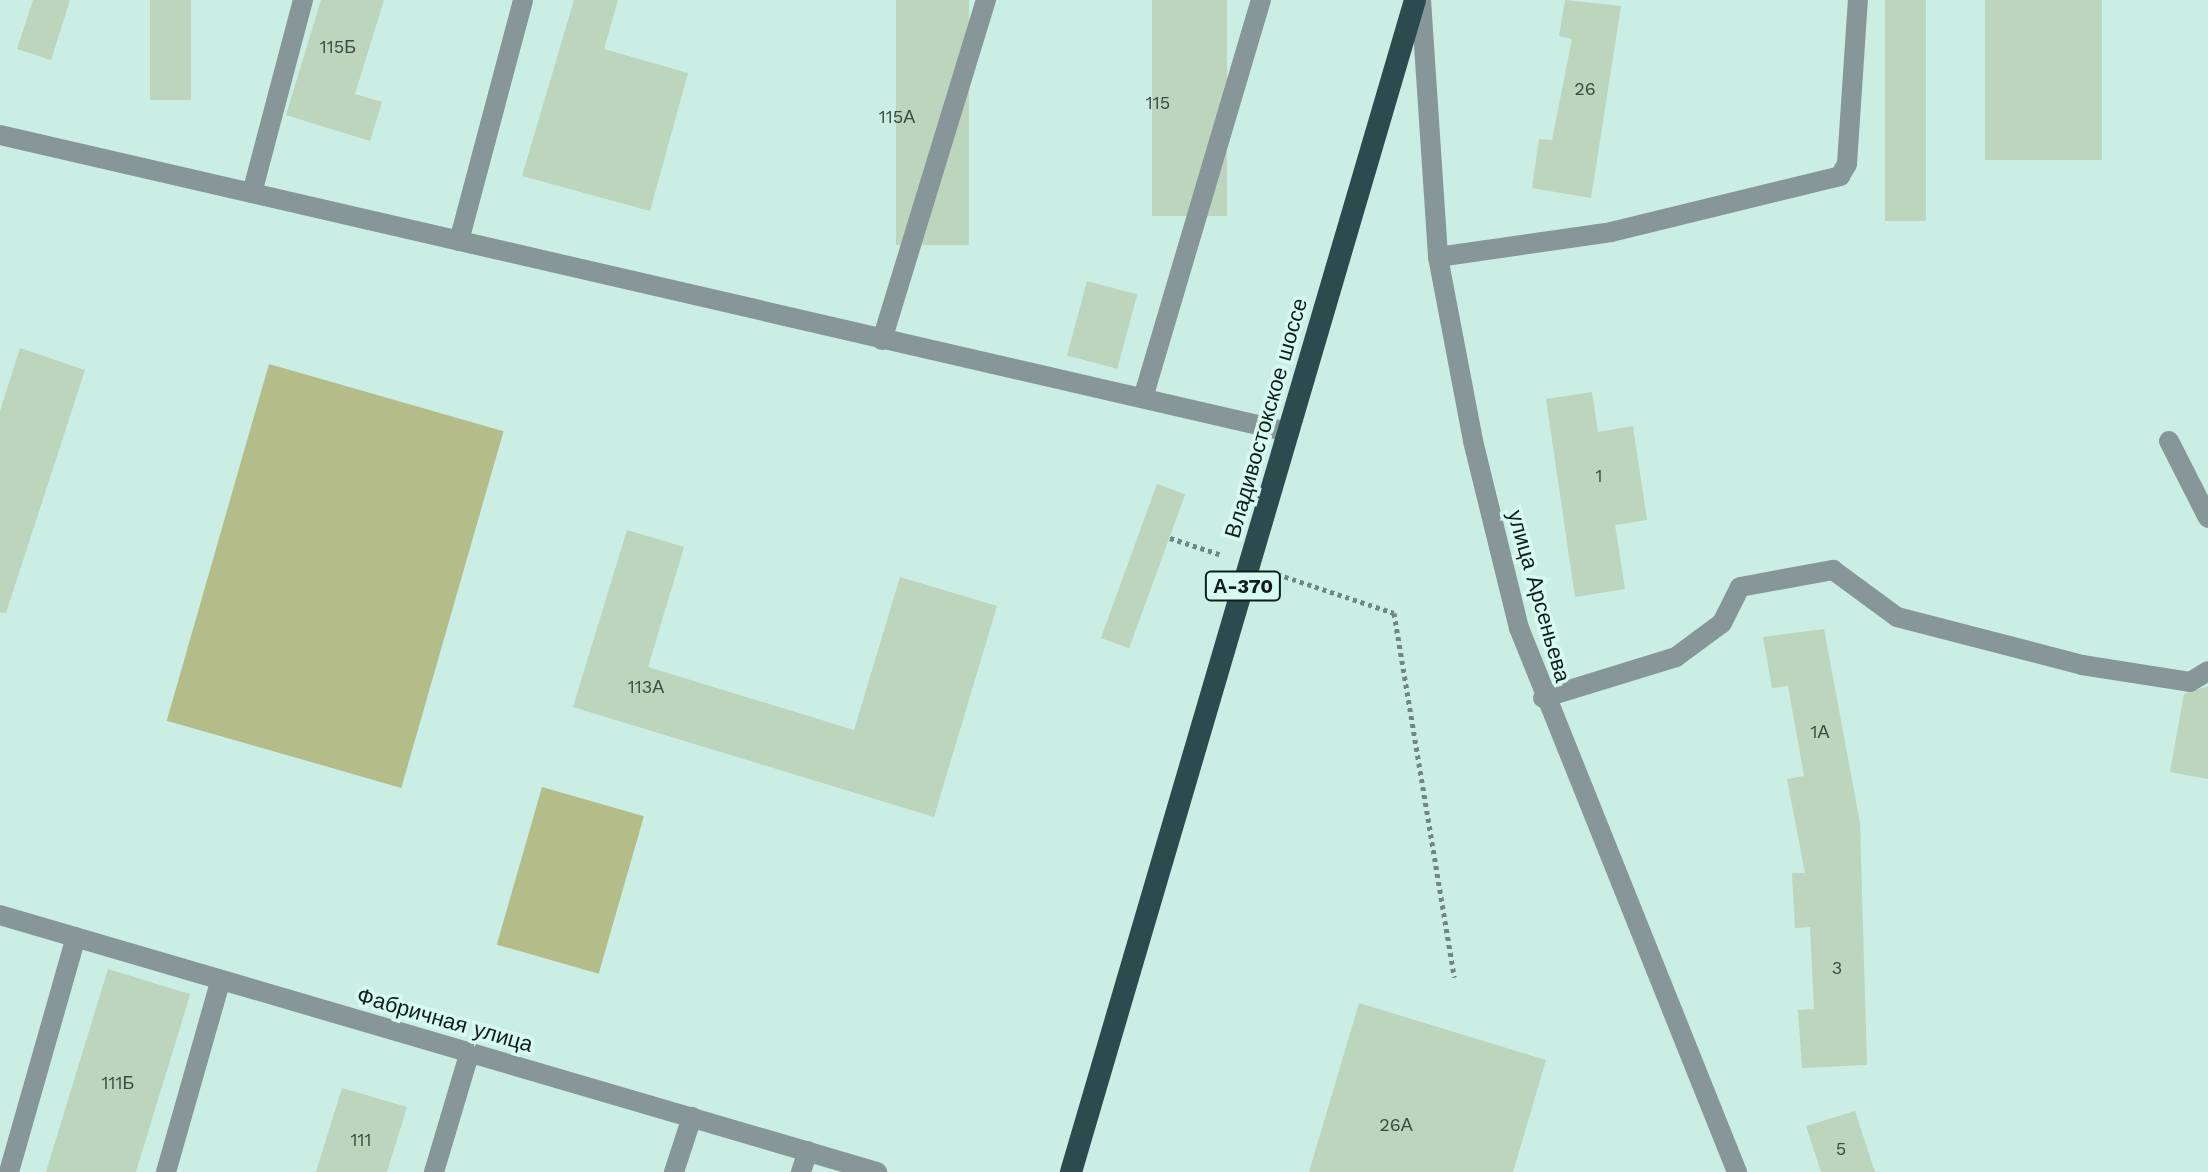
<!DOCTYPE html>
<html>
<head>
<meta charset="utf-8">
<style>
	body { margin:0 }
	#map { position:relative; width:2208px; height:1172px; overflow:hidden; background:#caeee3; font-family:"Work Sans",sans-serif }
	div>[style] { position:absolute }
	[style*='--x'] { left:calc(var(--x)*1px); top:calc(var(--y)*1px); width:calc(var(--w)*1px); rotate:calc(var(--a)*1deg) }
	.green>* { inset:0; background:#b4bd8a; transform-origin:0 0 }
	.building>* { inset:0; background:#bdd4bd; transform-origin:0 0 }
	.path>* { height:5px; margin-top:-2.5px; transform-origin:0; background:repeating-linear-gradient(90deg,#6e877f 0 4px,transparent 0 8px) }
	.service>* { height:20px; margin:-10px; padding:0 10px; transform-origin:10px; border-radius:10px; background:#879698 }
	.tertiary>* { height:20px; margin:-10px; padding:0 10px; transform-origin:10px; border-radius:10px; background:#879698 }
	.trunk>* { height:22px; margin:-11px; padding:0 11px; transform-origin:11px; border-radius:11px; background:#2c4b4f }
	span { translate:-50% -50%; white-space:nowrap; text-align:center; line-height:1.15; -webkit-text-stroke:7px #d7fbf1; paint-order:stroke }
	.number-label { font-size:18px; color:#3b4c43 }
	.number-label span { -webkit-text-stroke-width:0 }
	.shield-label span { padding:2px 6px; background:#d7fbf1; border:2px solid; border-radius:6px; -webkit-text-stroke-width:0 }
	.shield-label { font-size:20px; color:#101e1a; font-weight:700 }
	.street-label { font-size:22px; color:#101e1a }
</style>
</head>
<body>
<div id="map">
	<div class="green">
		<div style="left:269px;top:364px;width:244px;height:371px;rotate:16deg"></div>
		<div style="left:542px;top:787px;width:106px;height:164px;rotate:16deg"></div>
	</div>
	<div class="building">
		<div style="clip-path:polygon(33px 0,70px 0,51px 60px,17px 49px)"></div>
		<div style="left:150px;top:0;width:41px;height:100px"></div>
		<div style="clip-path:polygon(321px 0,384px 0,355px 94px,382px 102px,370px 141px,286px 115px)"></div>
		<div style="clip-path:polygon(574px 0,618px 0,604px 49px,688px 73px,650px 211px,522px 176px)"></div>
		<div style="left:896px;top:0;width:73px;height:245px"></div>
		<div style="left:1152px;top:0;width:75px;height:216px"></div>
		<div style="clip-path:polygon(1565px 0,1621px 6px,1591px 198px,1532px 188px,1539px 139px,1552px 140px,1572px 39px,1559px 36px)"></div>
		<div style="left:1885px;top:0;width:41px;height:221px"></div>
		<div style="left:1985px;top:0;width:117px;height:160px"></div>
		<div style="left:1087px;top:281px;width:52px;height:77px;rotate:15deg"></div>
		<div style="clip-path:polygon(20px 348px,85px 370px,6px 613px,0 612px,0 411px)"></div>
		<div style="clip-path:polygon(1592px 392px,1598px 432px,1633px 426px,1647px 520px,1615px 525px,1625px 589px,1575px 597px,1546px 399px)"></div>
		<div style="left:1157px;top:484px;width:30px;height:164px;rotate:20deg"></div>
		<div style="clip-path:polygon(627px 530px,684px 547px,648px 667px,854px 730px,900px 577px,997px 606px,934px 817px,573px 707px)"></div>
		<div style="clip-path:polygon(1824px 629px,1860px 823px,1867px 1065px,1802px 1068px,1798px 1010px,1814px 1009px,1810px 927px,1795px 928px,1792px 873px,1805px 873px,1787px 779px,1804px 776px,1788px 686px,1772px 688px,1763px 637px)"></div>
		<div style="clip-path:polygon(2208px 686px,2208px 779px,2170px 772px,2184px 694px)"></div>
		<div style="left:108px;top:969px;width:86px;height:212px;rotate:17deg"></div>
		<div style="clip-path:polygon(1359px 1003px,1546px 1060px,1513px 1172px,1309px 1172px)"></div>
		<div style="clip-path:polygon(342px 1088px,407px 1107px,387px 1172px,316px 1172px)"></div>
		<div style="clip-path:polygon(1855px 1111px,1875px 1172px,1821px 1172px,1806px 1126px)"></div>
	</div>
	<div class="path">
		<div style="--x:1170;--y:538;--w:55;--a:18.1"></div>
		<div style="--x:1277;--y:574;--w:123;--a:18.4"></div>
		<div style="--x:1394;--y:613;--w:369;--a:80.6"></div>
	</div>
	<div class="service">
		<div style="--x:0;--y:135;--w:1323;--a:12.98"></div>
		<div style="--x:252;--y:193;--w:200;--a:-75.2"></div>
		<div style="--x:459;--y:241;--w:249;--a:-75.1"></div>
		<div style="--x:1438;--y:257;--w:175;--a:-8.2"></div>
		<div style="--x:1611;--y:232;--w:236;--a:-13.7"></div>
		<div style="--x:1840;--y:176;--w:14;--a:-60"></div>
		<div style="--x:1847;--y:164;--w:164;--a:-86.2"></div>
		<div style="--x:882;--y:340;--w:356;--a:-73"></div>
		<div style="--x:1143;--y:398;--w:415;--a:-73.5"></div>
		<div style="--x:2169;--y:441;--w:86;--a:63.1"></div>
		<div style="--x:1543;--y:698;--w:139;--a:-17.1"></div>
		<div style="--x:1676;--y:657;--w:57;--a:-36.5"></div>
		<div style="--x:1722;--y:623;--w:40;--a:-63.4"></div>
		<div style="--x:1740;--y:587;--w:95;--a:-10.4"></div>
		<div style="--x:1833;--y:570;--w:79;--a:36.3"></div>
		<div style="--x:1897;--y:617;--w:191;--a:14.5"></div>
		<div style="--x:2082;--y:665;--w:109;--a:8.9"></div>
		<div style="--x:2190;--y:682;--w:21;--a:-31"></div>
		<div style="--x:0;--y:915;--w:914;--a:16.33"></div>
		<div style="--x:9;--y:1172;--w:244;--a:-74.1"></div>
		<div style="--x:166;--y:1172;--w:198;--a:-74.1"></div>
		<div style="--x:434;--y:1172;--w:126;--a:-73.4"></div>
		<div style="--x:674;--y:1172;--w:58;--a:-71.9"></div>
		<div style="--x:801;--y:1172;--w:22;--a:-72"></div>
	</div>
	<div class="tertiary">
		<div style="--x:1421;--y:0;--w:258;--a:86.2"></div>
		<div style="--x:1438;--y:257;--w:187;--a:79.2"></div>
		<div style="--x:1473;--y:441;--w:193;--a:76.2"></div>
		<div style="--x:1519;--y:628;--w:586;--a:68.16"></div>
	</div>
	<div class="trunk">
		<div style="--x:1071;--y:1172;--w:1221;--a:-73.64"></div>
	</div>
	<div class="number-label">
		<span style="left:338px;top:47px">115Б</span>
		<span style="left:1585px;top:89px">26</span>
		<span style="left:1158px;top:103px">115</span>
		<span style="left:897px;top:117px">115А</span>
		<span style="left:1599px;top:476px">1</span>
		<span style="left:646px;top:687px">113А</span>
		<span style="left:1820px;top:732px">1А</span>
		<span style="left:1837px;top:968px">3</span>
		<span style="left:118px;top:1083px">111Б</span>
		<span style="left:1396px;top:1125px">26А</span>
		<span style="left:361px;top:1140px">111</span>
		<span style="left:1841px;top:1149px">5</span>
	</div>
	<div class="shield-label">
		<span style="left:1243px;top:586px">А-370</span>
	</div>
	<div class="street-label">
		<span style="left:1266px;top:418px;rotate:-74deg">Владивостокское шоссе</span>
		<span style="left:1539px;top:596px;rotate:74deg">улица Арсеньева</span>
		<span style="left:445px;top:1020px;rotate:16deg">Фабричная улица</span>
	</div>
</div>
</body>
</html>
